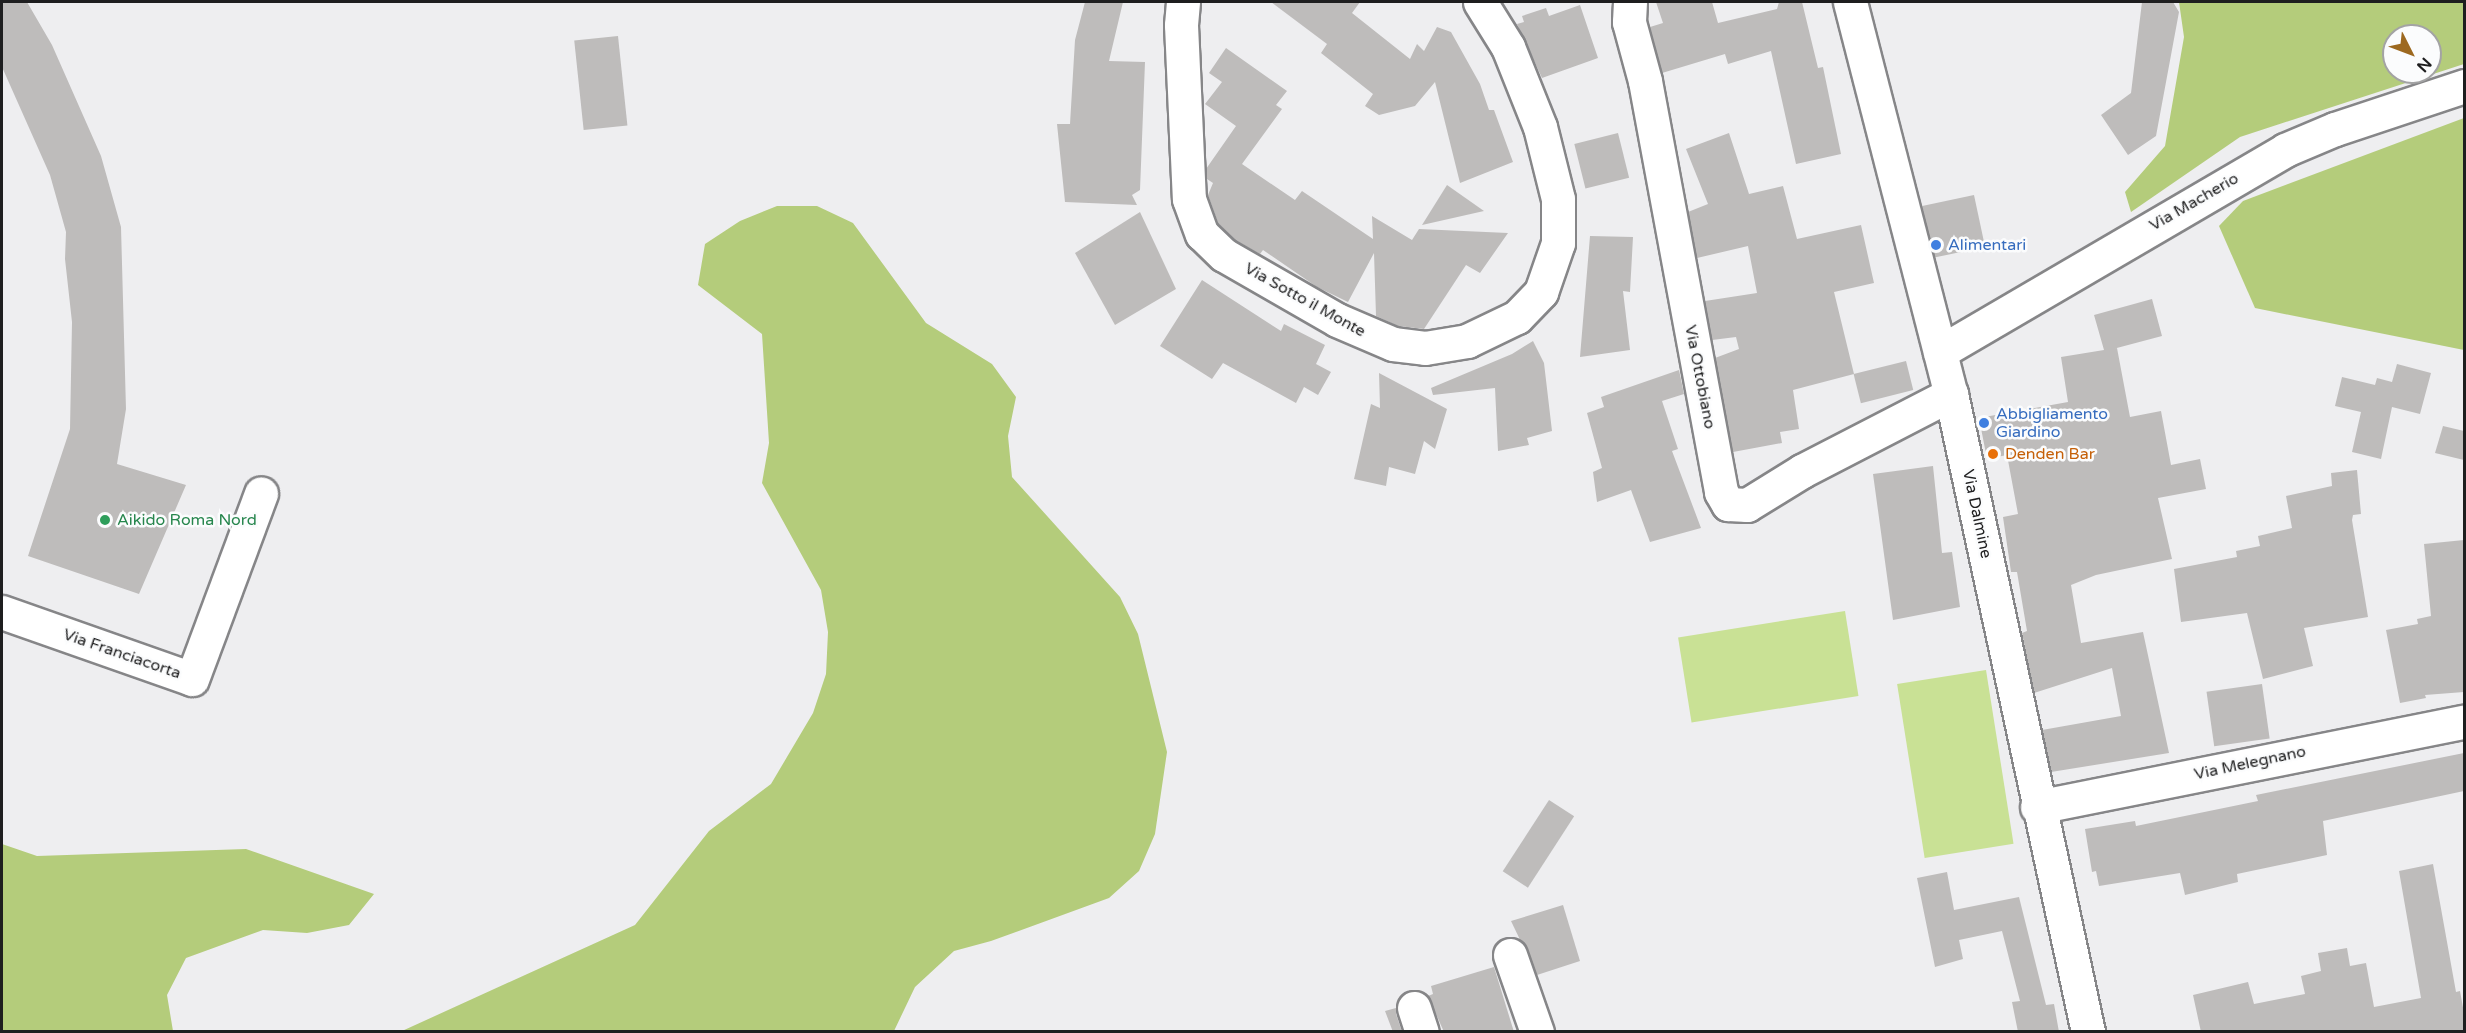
<!DOCTYPE html>
<html>
<head>
<meta charset="utf-8">
<style>
	body { margin:0 }
	#map { position:relative; width:2466px; height:1033px; overflow:hidden; background:#eeeef0; font-family:"Varela Round",sans-serif }
	div>[style] { position:absolute }
	[style*='--x'] { left:calc(var(--x)*1px); top:calc(var(--y)*1px); width:calc(var(--w)*1px); rotate:calc(var(--a)*1deg) }
	.green>* { inset:0; background:#c9e195; transform-origin:0 0 }
	.forest>* { inset:0; background:#b4cc7b }
	.building>* { inset:0; background:#bebcbb; transform-origin:0 0 }
	.roads { filter:drop-shadow(2px 0 #868688) drop-shadow(-2px 0 #868688) drop-shadow(0 2px #868688) drop-shadow(0 -2px #868688) }
	.minor>* { height:33px; margin:-16.5px; padding:0 16.5px; transform-origin:16.5px; border-radius:16.5px; background:#fff }
	.dots>* { width:16px; height:16px; translate:-50% -50%; box-sizing:border-box; border:3px solid #fbfcfd; border-radius:50% }
	span { translate:-50% -50%; white-space:nowrap; text-align:center; line-height:1.15; -webkit-text-stroke:5px #fbfcfd; paint-order:stroke }
	.street-label { font-size:16px; color:#1e1e1f }
	.shop-label { font-size:16px; color:#366cbe }
	.left { translate:0 -50%; text-align:left }
	.food-label { font-size:16px; color:#c56008 }
	.leisure-label { font-size:16px; color:#27864d }
	.frame { position:absolute; inset:0; border:3px solid #1e1e1f; pointer-events:none }
	.north { position:absolute; left:2382px; top:24px; width:60px; height:60px; box-sizing:border-box; background:#fbfcfd; border:2px solid #a3a3a4; border-radius:50%; rotate:132deg; font-size:16px; font-weight:700; line-height:24px; text-align:center; color:#1e1e1f }
	.north::after { content:''; display:block; margin:auto; width:21px; height:27px; background:#9d6920; clip-path:polygon(50% 0,100% 100%,50% 72%,0 100%) }
</style>
</head>
<body>
<div id="map">
	<div class="green">
		<div style="left:1845px;top:611px;width:86px;height:169px;rotate:81deg"></div>
		<div style="left:1986px;top:670px;width:176px;height:90px;rotate:81deg"></div>
	</div>
	<div class="forest">
		<div style="clip-path:polygon(evenodd,2179px 2px,2464px 2px,2464px 64px,2240px 137px,2131px 212px,2125px 192px,2165px 146px,2184px 37px,2179px 2px,2394px 36px,2430px 36px,2430px 72px,2394px 72px,2394px 36px)"></div>
		<div style="clip-path:polygon(2464px 118px,2464px 350px,2255px 308px,2219px 226px,2243px 201px)"></div>
		<div style="clip-path:polygon(777px 206px,817px 206px,853px 223px,926px 323px,992px 364px,1016px 397px,1008px 436px,1012px 477px,1120px 597px,1138px 634px,1167px 752px,1155px 834px,1139px 871px,1109px 898px,991px 941px,954px 951px,915px 987px,894px 1031px,402px 1031px,635px 925px,709px 831px,771px 784px,813px 713px,826px 674px,828px 632px,821px 590px,762px 483px,769px 443px,762px 334px,698px 285px,705px 244px,740px 221px)"></div>
		<div style="clip-path:polygon(2px 844px,37px 856px,246px 849px,374px 894px,349px 925px,307px 933px,263px 930px,186px 958px,167px 995px,173px 1031px,2px 1031px)"></div>
	</div>
	<div class="building">
		<div style="clip-path:polygon(2px 2px,27px 2px,52px 45px,101px 156px,121px 227px,126px 409px,117px 464px,186px 485px,139px 594px,28px 556px,70px 429px,72px 322px,65px 259px,66px 232px,50px 175px,2px 67px)"></div>
		<div style="clip-path:polygon(1085px 2px,1123px 2px,1109px 61px,1145px 62px,1140px 190px,1132px 195px,1137px 205px,1065px 202px,1057px 124px,1070px 124px,1075px 40px)"></div>
		<div style="clip-path:polygon(1271px 2px,1360px 2px,1352px 13px,1410px 59px,1417px 44px,1424px 51px,1437px 27px,1451px 32px,1480px 84px,1489px 110px,1494px 110px,1513px 162px,1460px 183px,1435px 82px,1415px 106px,1379px 115px,1365px 106px,1373px 94px,1321px 53px,1327px 44px)"></div>
		<div style="clip-path:polygon(1656px 2px,1712px 2px,1718px 23px,1777px 9px,1779px 2px,1802px 2px,1818px 68px,1823px 67px,1841px 154px,1796px 164px,1771px 51px,1728px 64px,1725px 54px,1662px 73px,1650px 27px,1663px 23px)"></div>
		<div style="clip-path:polygon(2142px 2px,2173px 2px,2179px 12px,2156px 136px,2128px 155px,2101px 115px,2131px 93px)"></div>
		<div style="clip-path:polygon(1580px 5px,1598px 58px,1542px 78px,1517px 24px,1524px 22px,1522px 16px,1546px 8px,1549px 16px)"></div>
		<div style="left:618px;top:36px;width:90px;height:44px;rotate:84deg"></div>
		<div style="clip-path:polygon(1226px 48px,1287px 91px,1276px 105px,1282px 109px,1242px 164px,1295px 200px,1302px 191px,1373px 239px,1372px 216px,1412px 240px,1419px 229px,1508px 233px,1480px 273px,1466px 265px,1424px 329px,1398px 326px,1376px 316px,1374px 253px,1348px 302px,1317px 287px,1263px 250px,1260px 254px,1235px 240px,1218px 223px,1208px 195px,1213px 183px,1207px 179px,1206px 169px,1236px 126px,1205px 104px,1222px 82px,1209px 73px)"></div>
		<div style="left:1618px;top:133px;width:46px;height:45px;rotate:76deg"></div>
		<div style="clip-path:polygon(1729px 133px,1749px 194px,1783px 186px,1797px 239px,1861px 225px,1874px 283px,1834px 292px,1854px 374px,1793px 390px,1799px 429px,1780px 432px,1782px 443px,1733px 452px,1715px 358px,1739px 349px,1736px 337px,1712px 340px,1705px 301px,1757px 293px,1748px 246px,1697px 258px,1688px 212px,1708px 204px,1686px 149px)"></div>
		<div style="clip-path:polygon(1447px 185px,1484px 211px,1422px 225px)"></div>
		<div style="left:1974px;top:195px;width:53px;height:53px;rotate:78deg"></div>
		<div style="clip-path:polygon(1140px 212px,1176px 289px,1115px 325px,1075px 253px)"></div>
		<div style="clip-path:polygon(1590px 236px,1633px 237px,1630px 292px,1623px 291px,1630px 350px,1580px 357px)"></div>
		<div style="clip-path:polygon(1202px 280px,1281px 331px,1284px 324px,1325px 345px,1316px 364px,1331px 372px,1318px 395px,1304px 387px,1296px 403px,1223px 363px,1212px 379px,1160px 346px)"></div>
		<div style="clip-path:polygon(2152px 299px,2162px 336px,2113px 349px,2117px 348px,2130px 417px,2161px 411px,2171px 465px,2200px 459px,2206px 489px,2158px 498px,2172px 559px,2096px 575px,2071px 585px,2081px 643px,2143px 632px,2169px 753px,2051px 772px,2042px 730px,2121px 716px,2112px 668px,2034px 693px,2022px 633px,2027px 631px,2017px 572px,2011px 572px,2003px 517px,2018px 514px,2007px 455px,1987px 459px,1979px 418px,2068px 402px,2061px 357px,2104px 350px,2094px 315px)"></div>
		<div style="clip-path:polygon(1533px 341px,1544px 363px,1552px 431px,1527px 438px,1529px 445px,1498px 451px,1495px 388px,1433px 395px,1431px 388px,1512px 354px)"></div>
		<div style="left:1906px;top:361px;width:30px;height:54px;rotate:76deg"></div>
		<div style="clip-path:polygon(2397px 364px,2431px 373px,2420px 414px,2392px 407px,2381px 459px,2352px 452px,2361px 412px,2335px 406px,2342px 377px,2375px 385px,2377px 378px,2392px 382px)"></div>
		<div style="clip-path:polygon(1679px 370px,1684px 394px,1662px 401px,1678px 449px,1672px 451px,1701px 528px,1650px 542px,1631px 490px,1597px 502px,1593px 472px,1602px 468px,1587px 413px,1604px 407px,1601px 397px)"></div>
		<div style="clip-path:polygon(1379px 373px,1447px 409px,1435px 449px,1424px 441px,1415px 474px,1389px 467px,1386px 486px,1354px 479px,1371px 404px,1380px 408px)"></div>
		<div style="clip-path:polygon(2443px 426px,2464px 431px,2464px 460px,2435px 453px)"></div>
		<div style="clip-path:polygon(1933px 466px,1942px 553px,1952px 552px,1960px 607px,1893px 620px,1873px 474px)"></div>
		<div style="clip-path:polygon(2357px 470px,2361px 514px,2353px 515px,2352px 520px,2368px 617px,2304px 628px,2313px 666px,2263px 679px,2247px 613px,2181px 622px,2174px 569px,2237px 557px,2236px 551px,2260px 546px,2258px 536px,2292px 528px,2286px 496px,2332px 486px,2331px 473px)"></div>
		<div style="clip-path:polygon(2464px 540px,2464px 692px,2425px 695px,2426px 698px,2400px 703px,2386px 630px,2418px 624px,2417px 619px,2431px 616px,2424px 544px)"></div>
		<div style="left:2262px;top:684px;width:55px;height:56px;rotate:82deg"></div>
		<div style="clip-path:polygon(2464px 753px,2464px 791px,2323px 821px,2327px 855px,2237px 874px,2238px 882px,2185px 895px,2180px 873px,2099px 886px,2096px 871px,2092px 872px,2085px 829px,2135px 821px,2136px 826px,2258px 801px,2256px 795px)"></div>
		<div style="left:1549px;top:800px;width:30px;height:85px;rotate:33deg"></div>
		<div style="clip-path:polygon(2433px 864px,2456px 992px,2460px 991px,2464px 1013px,2464px 1032px,2201px 1032px,2193px 995px,2248px 982px,2254px 1004px,2305px 994px,2301px 976px,2321px 971px,2318px 953px,2347px 948px,2350px 966px,2366px 963px,2374px 1007px,2421px 998px,2399px 871px)"></div>
		<div style="clip-path:polygon(1947px 872px,1954px 910px,2019px 897px,2046px 1005px,2054px 1004px,2059px 1032px,2018px 1032px,2012px 1002px,2020px 1001px,2002px 931px,1959px 940px,1963px 959px,1935px 967px,1917px 878px)"></div>
		<div style="clip-path:polygon(1563px 905px,1580px 961px,1537px 975px,1511px 921px)"></div>
		<div style="clip-path:polygon(1494px 967px,1514px 1032px,1444px 1032px,1428px 996px,1433px 994px,1431px 986px)"></div>
		<div style="clip-path:polygon(1396px 1008px,1396px 1014px,1402px 1032px,1393px 1032px,1385px 1011px)"></div>
	</div>
	<div class="roads">
		<div class="minor">
			<div style="--x:1183;--y:2;--w:23;--a:95"></div>
			<div style="--x:1181;--y:25;--w:174;--a:87.4"></div>
			<div style="--x:1189;--y:199;--w:37;--a:70"></div>
			<div style="--x:1202;--y:234;--w:30;--a:44"></div>
			<div style="--x:1224;--y:255;--w:130;--a:29.9"></div>
			<div style="--x:1337;--y:320;--w:61;--a:23.2"></div>
			<div style="--x:1393;--y:344;--w:32;--a:7"></div>
			<div style="--x:1425;--y:348;--w:43;--a:-9.5"></div>
			<div style="--x:1467;--y:341;--w:55;--a:-25.6"></div>
			<div style="--x:1517;--y:317;--w:35;--a:-46"></div>
			<div style="--x:1541;--y:292;--w:52;--a:-70.9"></div>
			<div style="--x:1558;--y:243;--w:44;--a:-90"></div>
			<div style="--x:1558;--y:199;--w:74;--a:-104"></div>
			<div style="--x:1540;--y:127;--w:86;--a:-111.8"></div>
			<div style="--x:1508;--y:47;--w:53;--a:-121.9"></div>
			<div style="--x:1630;--y:2;--w:20;--a:93"></div>
			<div style="--x:1629;--y:22;--w:61;--a:74.8"></div>
			<div style="--x:1645;--y:81;--w:418;--a:79.5"></div>
			<div style="--x:1721;--y:492;--w:14;--a:60"></div>
			<div style="--x:1728;--y:504;--w:19;--a:3"></div>
			<div style="--x:1747;--y:505;--w:65;--a:-31.7"></div>
			<div style="--x:1802;--y:471;--w:168;--a:-27.3"></div>
			<div style="--x:1850;--y:2;--w:405;--a:75.6"></div>
			<div style="--x:1951;--y:394;--w:653;--a:77.88"></div>
			<div style="--x:1940;--y:352;--w:400;--a:-30.3"></div>
			<div style="--x:2285;--y:150;--w:54;--a:-22.8"></div>
			<div style="--x:2335;--y:129;--w:136;--a:-18.4"></div>
			<div style="--x:2;--y:612;--w:201;--a:19.4"></div>
			<div style="--x:192;--y:679;--w:198;--a:-69.6"></div>
			<div style="--x:2037;--y:807;--w:435;--a:-11.3"></div>
			<div style="--x:1510;--y:955;--w:82;--a:70.7"></div>
			<div style="--x:1414;--y:1008;--w:25;--a:72"></div>
		</div>
	</div>
	<div class="dots">
		<div style="left:1936px;top:245px;background:#3f7fe0"></div>
		<div style="left:1984px;top:423px;background:#3f7fe0"></div>
		<div style="left:1993px;top:454px;background:#e8710a"></div>
		<div style="left:105px;top:520px;background:#2e9e5b"></div>
	</div>
	<div class="street-label">
		<span style="left:2194px;top:202px;rotate:-30deg">Via Macherio</span>
		<span style="left:1305px;top:300px;rotate:29deg">Via Sotto il Monte</span>
		<span style="left:1700px;top:377px;rotate:79deg">Via Ottobiano</span>
		<span style="left:1977px;top:514px;rotate:78deg">Via Dalmine</span>
		<span style="left:122px;top:654px;rotate:19deg">Via Franciacorta</span>
		<span style="left:2250px;top:763px;rotate:-12deg">Via Melegnano</span>
	</div>
	<div class="shop-label">
		<span class="left" style="left:1948px;top:245px">Alimentari</span>
		<span class="left" style="left:1996px;top:423px">Abbigliamento<br>Giardino</span>
	</div>
	<div class="food-label">
		<span class="left" style="left:2005px;top:454px">Denden Bar</span>
	</div>
	<div class="leisure-label">
		<span class="left" style="left:117px;top:520px">Aikido Roma Nord</span>
	</div>
	<div class="frame"></div>
	<div class="north">N</div>
</div>
</body>
</html>
